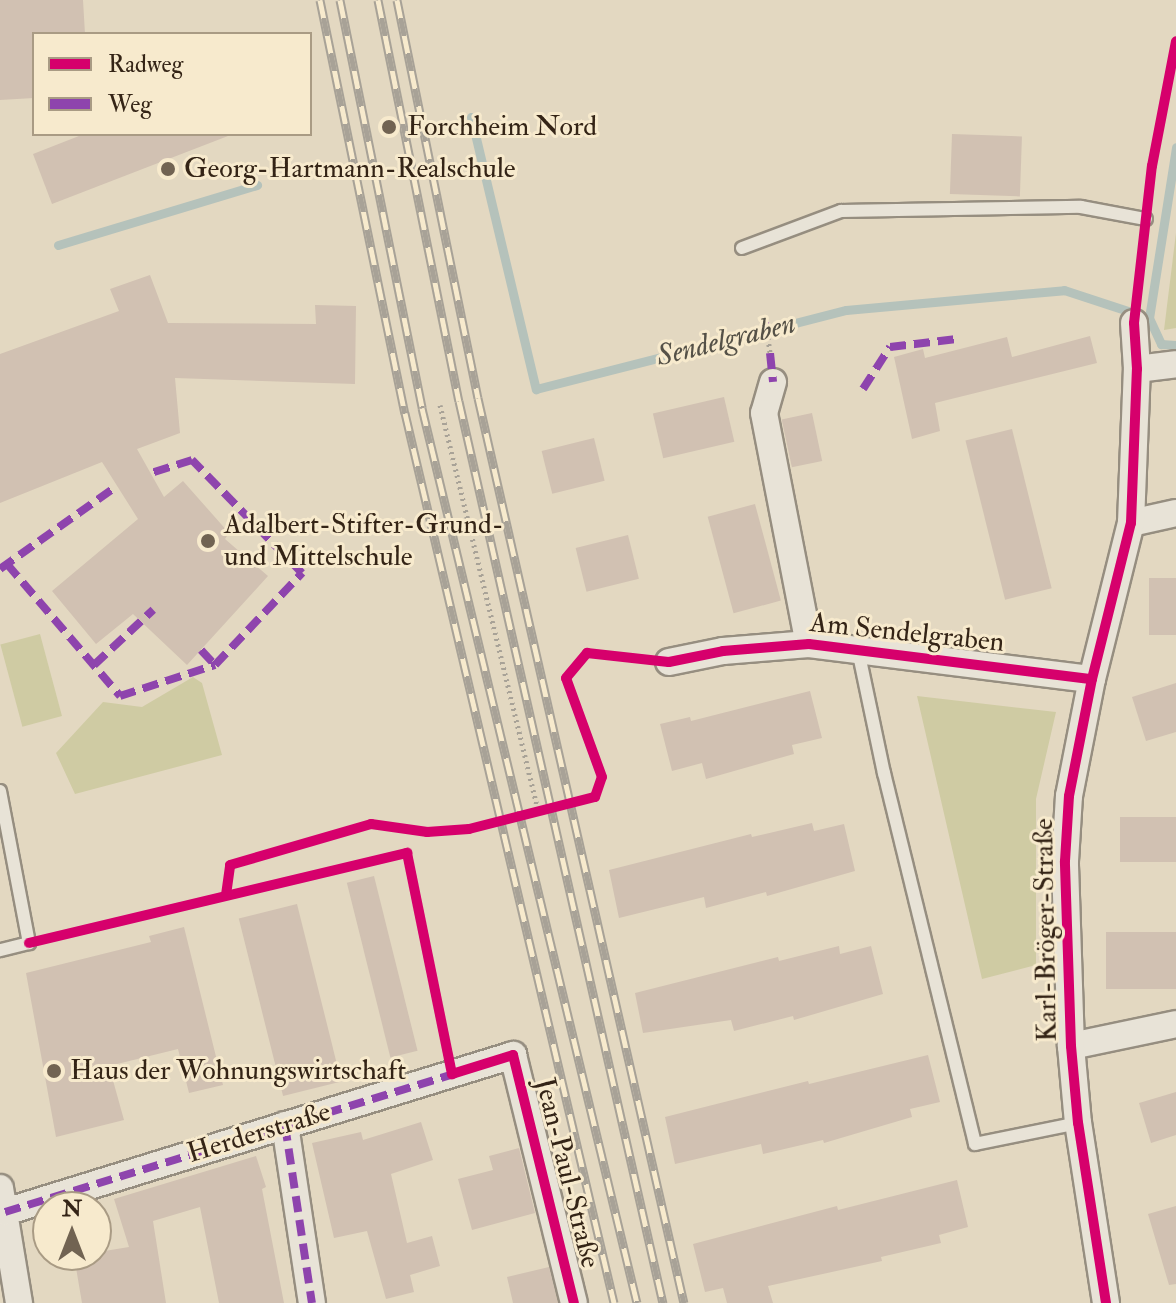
<!DOCTYPE html>
<html>
<head>
<meta charset="utf-8">
<style>
	body { margin:0 }
	#map { position:relative; width:1176px; height:1303px; overflow:hidden; background:#e3d8c1; font-family:"IM FELL Double Pica",serif }
	div>[style] { position:absolute }
	[style*='--x'] { left:calc(var(--x)*1px); top:calc(var(--y)*1px); width:calc(var(--w)*1px); rotate:calc(var(--a)*1deg) }
	.green>* { inset:0; background:#cfcba3; transform-origin:0 0 }
	.stream>* { height:9px; margin:-4.5px; padding:0 4.5px; transform-origin:4.5px; border-radius:4.5px; background:#b5c2bb }
	.building>* { inset:0; background:#d1c1b2; transform-origin:0 0 }
	.path>* { height:5px; margin-top:-2.5px; transform-origin:0; background:repeating-linear-gradient(90deg,#a8a297 0 2px,transparent 0 6px) }
	.roads { filter:drop-shadow(2px 0 #968e80) drop-shadow(-2px 0 #968e80) drop-shadow(0 2px #968e80) drop-shadow(0 -2px #968e80) }
	.lane>* { height:12px; margin:-6px; padding:0 6px; transform-origin:6px; border-radius:6px; background:#e8e3d7 }
	.street>* { height:26px; margin:-13px; padding:0 13px; transform-origin:13px; border-radius:13px; background:#e8e3d7 }
	.rail>* { height:9px; margin-top:-4.5px; transform-origin:0; background:repeating-linear-gradient(90deg,#f7eacd 0 18px,#a8a297 0 36px); box-sizing:border-box; border-block:2px solid #a8a297 }
	.quiet>* { height:8px; margin-top:-4px; transform-origin:0; background:repeating-linear-gradient(90deg,#8e44ad 0 16px,transparent 0 24px) }
	.cycleway>* { height:10px; margin:-5px; padding:0 5px; transform-origin:5px; border-radius:5px; background:#d6006c }
	.dots>* { width:22px; height:22px; translate:-50% -50%; box-sizing:border-box; border:4px solid #f7eacd; border-radius:50% }
	span { translate:-50% -50%; white-space:nowrap; text-align:center; line-height:1.15; -webkit-text-stroke:6px #f7eacd; paint-order:stroke }
	.poi-label { font-size:28px; color:#342416 }
	.left { translate:0 -50%; text-align:left }
	.street-label { font-size:28px; color:#342416 }
	.water-label { font-size:30px; color:#555147; font-style:italic }
	.legend { position:absolute; left:32px; top:32px; width:280px; height:104px; box-sizing:border-box; background:#f7eacd; border:2px solid #a99b84; margin:0; padding:10px 14px; list-style:none; font-size:24px; color:#342416 }
	.legend li { display:flex; align-items:center; gap:16px; height:40px }
	.legend b { width:40px; border:2px solid #a99b84 }
	.north { position:absolute; left:32px; top:1191px; width:80px; height:80px; box-sizing:border-box; background:#f7eacd; border:2px solid #a99b84; border-radius:50%; rotate:0deg; font-size:22px; font-weight:700; line-height:32px; text-align:center; color:#342416 }
	.north::after { content:''; display:block; margin:auto; width:28px; height:36px; background:#716352; clip-path:polygon(50% 0,100% 100%,50% 72%,0 100%) }
</style>
</head>
<body>
<div id="map">
	<div class="green">
		<div style="clip-path:polygon(1176px 233px,1176px 328px,1164px 330px)"></div>
		<div style="left:40px;top:634px;width:85px;height:41px;rotate:75deg"></div>
		<div style="clip-path:polygon(193px 677px,202px 683px,222px 755px,75px 794px,56px 753px,103px 702px,142px 707px)"></div>
		<div style="clip-path:polygon(917px 696px,1056px 712px,1036px 799px,1036px 965px,982px 979px)"></div>
	</div>
	<div class="stream">
		<div style="--x:471;--y:117;--w:280;--a:76.6"></div>
		<div style="--x:536;--y:389;--w:320;--a:-14.3"></div>
		<div style="--x:846;--y:310;--w:219;--a:-5.2"></div>
		<div style="--x:1064;--y:290;--w:89;--a:18.2"></div>
		<div style="--x:1149;--y:318;--w:29;--a:65"></div>
		<div style="--x:1161;--y:344;--w:15;--a:4"></div>
		<div style="--x:58;--y:245;--w:208;--a:-16.8"></div>
		<div style="--x:1149;--y:318;--w:173;--a:-81"></div>
	</div>
	<div class="building">
		<div style="clip-path:polygon(0 0,83px 0,85px 34px,34px 34px,34px 98px,0 100px)"></div>
		<div style="clip-path:polygon(84px 134px,227px 134px,228px 136px,52px 204px,33px 154px)"></div>
		<div style="left:952px;top:134px;width:70px;height:60px;rotate:2deg"></div>
		<div style="clip-path:polygon(150px 275px,168px 323px,316px 324px,315px 305px,356px 306px,355px 384px,175px 378px,180px 433px,137px 449px,164px 497px,183px 481px,229px 533px,225px 539px,268px 576px,187px 665px,133px 614px,96px 644px,52px 591px,138px 519px,102px 462px,0 503px,0 354px,119px 311px,110px 289px)"></div>
		<div style="clip-path:polygon(1090px 336px,1097px 363px,935px 403px,940px 431px,912px 439px,894px 357px,923px 349px,925px 358px,1007px 337px,1012px 357px)"></div>
		<div style="left:724px;top:397px;width:46px;height:73px;rotate:77deg"></div>
		<div style="left:812px;top:413px;width:49px;height:31px;rotate:78deg"></div>
		<div style="left:1012px;top:429px;width:164px;height:48px;rotate:76deg"></div>
		<div style="left:594px;top:438px;width:44px;height:54px;rotate:76deg"></div>
		<div style="left:755px;top:504px;width:100px;height:49px;rotate:75deg"></div>
		<div style="left:628px;top:535px;width:45px;height:54px;rotate:76deg"></div>
		<div style="left:1149px;top:578px;width:27px;height:57px"></div>
		<div style="clip-path:polygon(1176px 683px,1176px 732px,1146px 741px,1132px 697px)"></div>
		<div style="clip-path:polygon(810px 691px,822px 738px,792px 745px,794px 754px,706px 779px,702px 763px,672px 771px,660px 724px,690px 717px,691px 721px)"></div>
		<div style="left:1176px;top:817px;width:45px;height:56px;rotate:90deg"></div>
		<div style="clip-path:polygon(812px 823px,814px 831px,844px 824px,855px 871px,767px 896px,766px 892px,706px 908px,704px 897px,619px 918px,609px 870px,751px 834px,752px 837px)"></div>
		<div style="left:374px;top:876px;width:180px;height:28px;rotate:76deg"></div>
		<div style="left:297px;top:904px;width:183px;height:60px;rotate:76deg"></div>
		<div style="clip-path:polygon(184px 927px,223px 1085px,189px 1093px,178px 1049px,109px 1066px,124px 1120px,56px 1137px,26px 973px,151px 942px,149px 936px)"></div>
		<div style="left:1176px;top:932px;width:57px;height:70px;rotate:90deg"></div>
		<div style="clip-path:polygon(839px 946px,840px 954px,871px 946px,883px 994px,794px 1020px,793px 1016px,734px 1031px,731px 1020px,643px 1033px,635px 993px,778px 957px,779px 961px)"></div>
		<div style="clip-path:polygon(928px 1055px,940px 1102px,910px 1109px,912px 1117px,824px 1143px,823px 1140px,763px 1154px,761px 1144px,675px 1164px,665px 1117px,808px 1081px,809px 1084px)"></div>
		<div style="clip-path:polygon(1176px 1092px,1176px 1135px,1151px 1143px,1139px 1103px)"></div>
		<div style="clip-path:polygon(421px 1122px,433px 1160px,391px 1174px,407px 1243px,432px 1236px,440px 1266px,410px 1275px,414px 1292px,386px 1299px,367px 1231px,334px 1238px,312px 1143px,361px 1132px,363px 1140px)"></div>
		<div style="clip-path:polygon(519px 1148px,535px 1213px,472px 1230px,458px 1179px,493px 1170px,489px 1156px)"></div>
		<div style="clip-path:polygon(256px 1156px,266px 1187px,262px 1189px,284px 1303px,219px 1303px,200px 1207px,153px 1221px,166px 1303px,82px 1303px,74px 1256px,129px 1247px,114px 1199px)"></div>
		<div style="clip-path:polygon(957px 1180px,968px 1227px,939px 1235px,941px 1243px,881px 1257px,882px 1261px,768px 1286px,773px 1303px,727px 1303px,723px 1288px,705px 1292px,693px 1244px,837px 1206px,838px 1210px)"></div>
		<div style="clip-path:polygon(1176px 1206px,1176px 1284px,1169px 1285px,1148px 1214px)"></div>
		<div style="clip-path:polygon(549px 1267px,558px 1303px,513px 1303px,507px 1277px)"></div>
	</div>
	<div class="path">
		<div style="--x:768;--y:338;--w:15;--a:82"></div>
		<div style="--x:440;--y:405;--w:418;--a:76.4"></div>
	</div>
	<div class="roads">
		<div class="lane">
			<div style="--x:742;--y:248;--w:106;--a:-20.5"></div>
			<div style="--x:841;--y:211;--w:240;--a:-1"></div>
			<div style="--x:1081;--y:207;--w:66;--a:10.5"></div>
			<div style="--x:858;--y:650;--w:126;--a:78.1"></div>
			<div style="--x:884;--y:773;--w:382;--a:76.2"></div>
			<div style="--x:975;--y:1144;--w:105;--a:-11.5"></div>
			<div style="--x:0;--y:791;--w:155;--a:79.2"></div>
			<div style="--x:29;--y:943;--w:30;--a:166"></div>
		</div>
		<div class="street">
			<div style="--x:1137;--y:369;--w:39;--a:-7"></div>
			<div style="--x:773;--y:382;--w:32;--a:106"></div>
			<div style="--x:764;--y:413;--w:235;--a:79"></div>
			<div style="--x:1131;--y:523;--w:46;--a:-12.5"></div>
			<div style="--x:669;--y:662;--w:55;--a:-11.5"></div>
			<div style="--x:723;--y:651;--w:86;--a:-4.7"></div>
			<div style="--x:809;--y:644;--w:285;--a:7.1"></div>
			<div style="--x:1071;--y:1046;--w:107;--a:-11.8"></div>
			<div style="--x:285;--y:1125;--w:180;--a:81.4"></div>
			<div style="--x:0;--y:1188;--w:117;--a:80.6"></div>
			<div style="--x:5;--y:1212;--w:532;--a:-17.17"></div>
			<div style="--x:513;--y:1055;--w:255;--a:76.2"></div>
			<div style="--x:1106;--y:1303;--w:182;--a:-98.8"></div>
			<div style="--x:1078;--y:1123;--w:77;--a:-95.2"></div>
			<div style="--x:1071;--y:1046;--w:185;--a:-91.9"></div>
			<div style="--x:1065;--y:861;--w:65;--a:-86.5"></div>
			<div style="--x:1069;--y:796;--w:119;--a:-78.9"></div>
			<div style="--x:1092;--y:679;--w:161;--a:-76"></div>
			<div style="--x:1131;--y:523;--w:154;--a:-87.8"></div>
			<div style="--x:1137;--y:369;--w:46;--a:-93.7"></div>
		</div>
	</div>
	<div class="rail">
		<div style="--x:320;--y:0;--w:422;--a:78.4"></div>
		<div style="--x:405;--y:413;--w:914;--a:76.78"></div>
		<div style="--x:340;--y:0;--w:416;--a:78.6"></div>
		<div style="--x:422;--y:408;--w:920;--a:76.49"></div>
		<div style="--x:378;--y:0;--w:409;--a:78.6"></div>
		<div style="--x:459;--y:401;--w:925;--a:77.26"></div>
		<div style="--x:397;--y:0;--w:406;--a:78.5"></div>
		<div style="--x:478;--y:398;--w:928;--a:77.18"></div>
	</div>
	<div class="quiet">
		<div style="--x:765;--y:323;--w:15;--a:79"></div>
		<div style="--x:770;--y:353;--w:29;--a:84"></div>
		<div style="--x:863;--y:389;--w:50;--a:-57.3"></div>
		<div style="--x:890;--y:347;--w:67;--a:-6.8"></div>
		<div style="--x:7;--y:564;--w:174;--a:49.4"></div>
		<div style="--x:120;--y:696;--w:100;--a:-18.1"></div>
		<div style="--x:215;--y:665;--w:127;--a:-46.6"></div>
		<div style="--x:302;--y:573;--w:158;--a:-134.2"></div>
		<div style="--x:192;--y:460;--w:43;--a:162.4"></div>
		<div style="--x:0;--y:569;--w:143;--a:-35.4"></div>
		<div style="--x:201;--y:650;--w:21;--a:47"></div>
		<div style="--x:94;--y:665;--w:81;--a:-43"></div>
		<div style="--x:285;--y:1125;--w:180;--a:81.4"></div>
		<div style="--x:5;--y:1212;--w:475;--a:-17.1"></div>
	</div>
	<div class="cycleway">
		<div style="--x:226;--y:895;--w:30;--a:-82"></div>
		<div style="--x:230;--y:865;--w:147;--a:-16.2"></div>
		<div style="--x:371;--y:824;--w:57;--a:8.1"></div>
		<div style="--x:427;--y:832;--w:42;--a:-4.1"></div>
		<div style="--x:469;--y:829;--w:130;--a:-14.3"></div>
		<div style="--x:595;--y:797;--w:21;--a:-71"></div>
		<div style="--x:602;--y:777;--w:105;--a:-110"></div>
		<div style="--x:566;--y:678;--w:33;--a:-50"></div>
		<div style="--x:587;--y:653;--w:82;--a:6.3"></div>
		<div style="--x:669;--y:662;--w:55;--a:-11.5"></div>
		<div style="--x:723;--y:651;--w:86;--a:-4.7"></div>
		<div style="--x:809;--y:644;--w:285;--a:7.1"></div>
		<div style="--x:29;--y:943;--w:389;--a:-13.4"></div>
		<div style="--x:407;--y:853;--w:226;--a:78.5"></div>
		<div style="--x:452;--y:1074;--w:64;--a:-17.3"></div>
		<div style="--x:513;--y:1055;--w:255;--a:76.2"></div>
		<div style="--x:1106;--y:1303;--w:182;--a:-98.8"></div>
		<div style="--x:1078;--y:1123;--w:77;--a:-95.2"></div>
		<div style="--x:1071;--y:1046;--w:185;--a:-91.9"></div>
		<div style="--x:1065;--y:861;--w:65;--a:-86.5"></div>
		<div style="--x:1069;--y:796;--w:119;--a:-78.9"></div>
		<div style="--x:1092;--y:679;--w:161;--a:-76"></div>
		<div style="--x:1131;--y:523;--w:154;--a:-87.8"></div>
		<div style="--x:1137;--y:369;--w:46;--a:-93.7"></div>
		<div style="--x:1134;--y:323;--w:158;--a:-83.5"></div>
		<div style="--x:1152;--y:166;--w:127;--a:-79.1"></div>
	</div>
	<div class="dots">
		<div style="left:389px;top:127px;background:#716352"></div>
		<div style="left:168px;top:169px;background:#716352"></div>
		<div style="left:208px;top:541px;background:#716352"></div>
		<div style="left:54px;top:1071px;background:#716352"></div>
	</div>
	<div class="poi-label">
		<span class="left" style="left:407px;top:127px">Forchheim Nord</span>
		<span class="left" style="left:184px;top:169px">Georg-Hartmann-Realschule</span>
		<span class="left" style="left:224px;top:541px">Adalbert-Stifter-Grund-<br>und Mittelschule</span>
		<span class="left" style="left:70px;top:1071px">Haus der Wohnungswirtschaft</span>
	</div>
	<div class="street-label">
		<span style="left:907px;top:633px;rotate:6deg">Am Sendelgraben</span>
		<span style="left:1046px;top:930px;rotate:-91deg">Karl-Bröger-Straße</span>
		<span style="left:259px;top:1133px;rotate:-17deg">Herderstraße</span>
		<span style="left:567px;top:1173px;rotate:76deg">Jean-Paul-Straße</span>
	</div>
	<div class="water-label">
		<span style="left:726px;top:340px;rotate:-14deg">Sendelgraben</span>
	</div>
	<ul class="legend">
	<li><b style="height:10px;background:#d6006c"></b>Radweg</li>
	<li><b style="height:10px;background:#8e44ad"></b>Weg</li>
	</ul>
	<div class="north">N</div>
</div>
</body>
</html>
